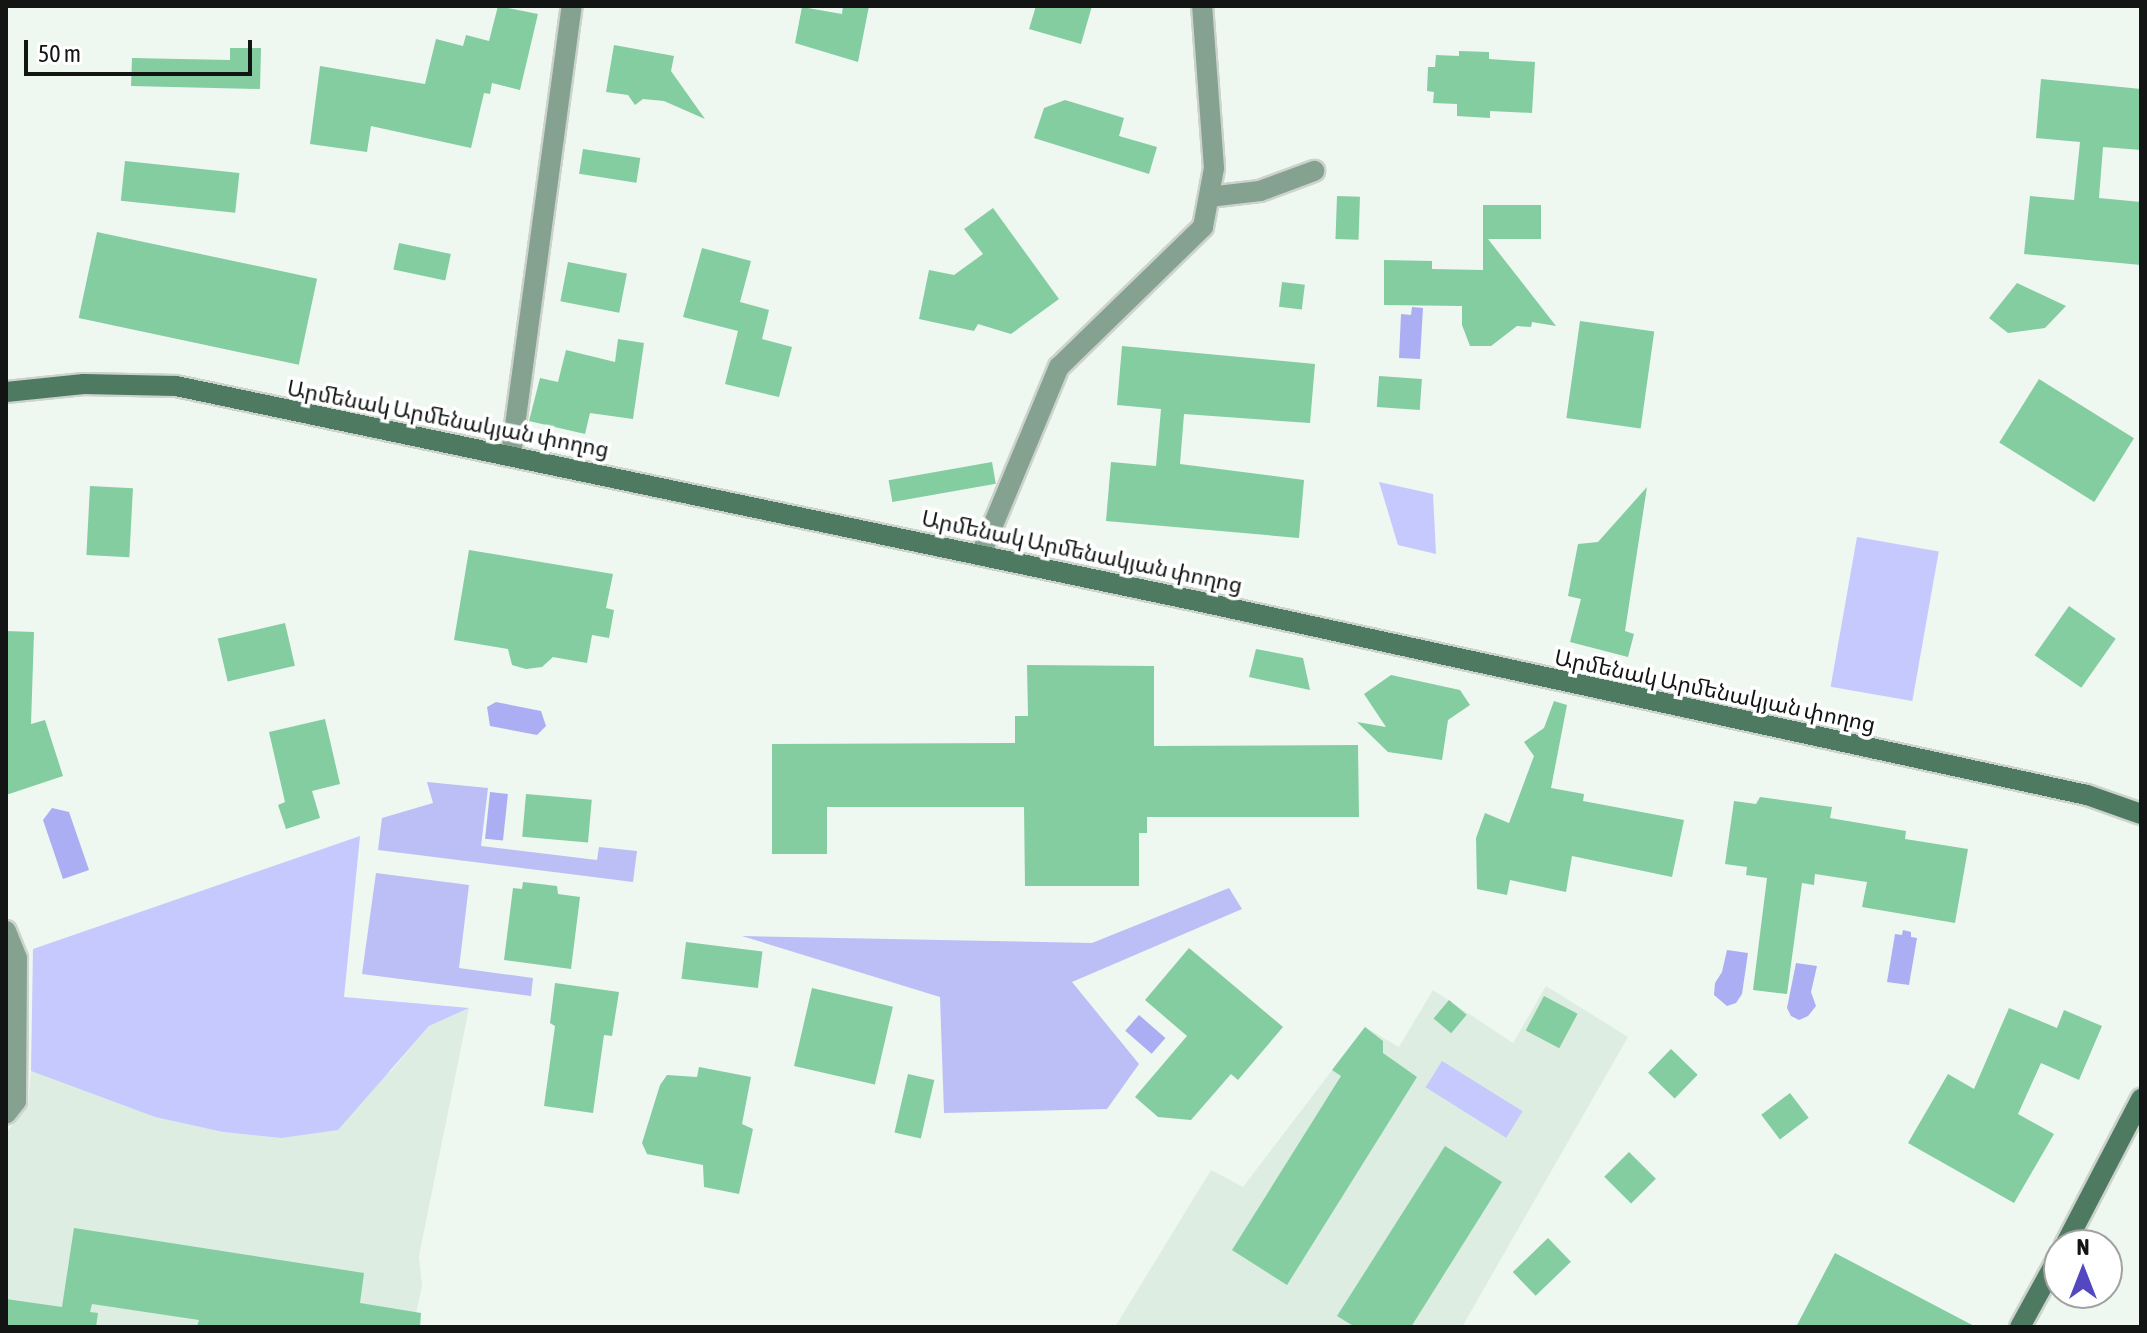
<!DOCTYPE html>
<html>
<head>
<meta charset="utf-8">
<style>
	body { margin:0 }
	#map { position:relative; width:2147px; height:1333px; overflow:hidden; background:#eff7f1; font-family:"Asap Condensed","Noto Sans Armenian",sans-serif }
	div>[style] { position:absolute }
	[style*='--x'] { left:calc(var(--x)*1px); top:calc(var(--y)*1px); width:calc(var(--w)*1px); rotate:calc(var(--a)*1deg) }
	.built>* { inset:0; background:#ddede2 }
	.green>* { inset:0; background:#c5c9fe; transform-origin:0 0 }
	.forest>* { inset:0; background:#bbbff6 }
	.water>* { inset:0; background:#abaef2; transform-origin:0 0 }
	.building>* { inset:0; background:#83cda1; transform-origin:0 0 }
	.roads { filter:drop-shadow(2px 0 #ccd3cd) drop-shadow(-2px 0 #ccd3cd) drop-shadow(0 2px #ccd3cd) drop-shadow(0 -2px #ccd3cd) }
	.pedestrian>* { height:20px; margin:-10px; padding:0 10px; transform-origin:10px; border-radius:10px; background:#84a28f }
	.minor>* { height:20px; margin:-10px; padding:0 10px; transform-origin:10px; border-radius:10px; background:#84a28f }
	.secondary>* { height:20px; margin:-10px; padding:0 10px; transform-origin:10px; border-radius:10px; background:#4d7a60 }
	span { translate:-50% -50%; white-space:nowrap; text-align:center; line-height:1.15; -webkit-text-stroke:7px #fff; paint-order:stroke }
	.street-label { font-size:22px; color:#121513 }
	.frame { position:absolute; inset:0; border:8px solid #121513; pointer-events:none }
	.north { position:absolute; left:2043px; top:1229px; width:80px; height:80px; box-sizing:border-box; background:#fff; border:2px solid #a0a1a1; border-radius:50%; rotate:0deg; font-size:22px; font-weight:700; line-height:32px; text-align:center; color:#121513 }
	.north::after { content:''; display:block; margin:auto; width:28px; height:36px; background:#5348bf; clip-path:polygon(50% 0,100% 100%,50% 72%,0 100%) }
	.scale { position:absolute; left:24px; top:40px; width:228px; height:36px; box-sizing:border-box; border:4px solid #121513; border-top:0; padding-left:10px; font-size:24px; line-height:28px; white-space:nowrap; color:#121513; -webkit-text-stroke:6px #fff; paint-order:stroke }
</style>
</head>
<body>
<div id="map">
	<div class="built">
		<div style="clip-path:polygon(1546px 986px,1628px 1037px,1462px 1327px,1115px 1327px,1211px 1170px,1243px 1187px,1365px 1027px,1399px 1047px,1433px 990px,1513px 1043px)"></div>
		<div style="clip-path:polygon(469px 1008px,419px 1256px,422px 1286px,413px 1327px,6px 1327px,6px 1133px,28px 1105px,31px 1071px,155px 1117px,223px 1132px,281px 1138px,391px 1071px,429px 1026px)"></div>
	</div>
	<div class="green">
		<div style="clip-path:polygon(1379px 482px,1433px 494px,1436px 554px,1398px 545px)"></div>
		<div style="left:1857px;top:537px;width:83px;height:152px;rotate:10deg"></div>
		<div style="clip-path:polygon(360px 836px,344px 997px,469px 1008px,429px 1026px,338px 1130px,281px 1138px,223px 1132px,155px 1117px,31px 1071px,33px 949px)"></div>
		<div style="left:1442px;top:1061px;width:95px;height:31px;rotate:32deg"></div>
	</div>
	<div class="forest">
		<div style="clip-path:polygon(427px 782px,488px 788px,481px 846px,597px 860px,599px 847px,637px 851px,633px 882px,378px 850px,382px 818px,433px 803px)"></div>
		<div style="clip-path:polygon(376px 873px,469px 885px,459px 968px,533px 978px,531px 996px,362px 974px)"></div>
		<div style="clip-path:polygon(1229px 888px,1242px 909px,1072px 982px,1139px 1064px,1107px 1109px,944px 1113px,940px 997px,742px 936px,1092px 943px)"></div>
	</div>
	<div class="water">
		<div style="clip-path:polygon(1412px 307px,1423px 308px,1420px 359px,1399px 358px,1401px 314px,1411px 315px)"></div>
		<div style="clip-path:polygon(496px 702px,541px 711px,546px 726px,537px 735px,490px 726px,487px 707px)"></div>
		<div style="left:490px;top:792px;width:18px;height:47px;rotate:6deg"></div>
		<div style="clip-path:polygon(52px 808px,69px 812px,89px 870px,63px 879px,43px 820px)"></div>
		<div style="clip-path:polygon(1903px 930px,1911px 932px,1911px 937px,1917px 938px,1909px 985px,1887px 982px,1895px 934px,1902px 935px)"></div>
		<div style="clip-path:polygon(1727px 950px,1748px 953px,1742px 994px,1736px 1003px,1727px 1006px,1714px 995px,1715px 983px,1722px 972px)"></div>
		<div style="clip-path:polygon(1796px 963px,1817px 966px,1811px 992px,1816px 1006px,1808px 1016px,1799px 1020px,1791px 1016px,1787px 1008px)"></div>
		<div style="left:1139px;top:1015px;width:35px;height:21px;rotate:41deg"></div>
	</div>
	<div class="building">
		<div style="clip-path:polygon(498px 6px,538px 14px,520px 90px,492px 83px,490px 94px,484px 93px,471px 148px,371px 126px,367px 152px,310px 144px,320px 66px,425px 84px,436px 39px,463px 46px,466px 35px,489px 41px)"></div>
		<div style="clip-path:polygon(843px 6px,869px 6px,858px 62px,795px 43px,802px 7px,842px 14px)"></div>
		<div style="clip-path:polygon(1036px 6px,1092px 6px,1081px 44px,1029px 29px)"></div>
		<div style="clip-path:polygon(614px 45px,674px 56px,671px 71px,705px 119px,664px 101px,643px 99px,635px 105px,628px 95px,606px 92px)"></div>
		<div style="clip-path:polygon(230px 48px,261px 48px,260px 89px,131px 86px,132px 58px,230px 60px)"></div>
		<div style="clip-path:polygon(1459px 51px,1489px 52px,1489px 59px,1535px 62px,1532px 113px,1490px 111px,1490px 118px,1457px 116px,1457px 104px,1433px 103px,1434px 92px,1427px 91px,1428px 67px,1435px 67px,1436px 55px,1459px 56px)"></div>
		<div style="clip-path:polygon(2041px 79px,2141px 89px,2141px 150px,2103px 147px,2099px 198px,2141px 202px,2141px 265px,2024px 254px,2030px 196px,2074px 200px,2080px 142px,2036px 138px)"></div>
		<div style="clip-path:polygon(1065px 100px,1124px 118px,1119px 136px,1157px 147px,1149px 174px,1034px 138px,1044px 108px)"></div>
		<div style="left:583px;top:149px;width:58px;height:25px;rotate:9deg"></div>
		<div style="left:125px;top:161px;width:115px;height:40px;rotate:6deg"></div>
		<div style="left:1337px;top:196px;width:23px;height:43px;rotate:2deg"></div>
		<div style="clip-path:polygon(1483px 205px,1541px 205px,1541px 239px,1488px 239px,1556px 326px,1532px 322px,1531px 327px,1517px 326px,1491px 346px,1470px 346px,1462px 325px,1462px 306px,1384px 305px,1384px 260px,1432px 261px,1432px 269px,1483px 270px)"></div>
		<div style="clip-path:polygon(993px 208px,1059px 299px,1011px 334px,978px 324px,974px 331px,919px 319px,929px 270px,954px 275px,983px 254px,964px 229px)"></div>
		<div style="left:97px;top:232px;width:225px;height:88px;rotate:12deg"></div>
		<div style="left:399px;top:243px;width:53px;height:27px;rotate:12deg"></div>
		<div style="clip-path:polygon(702px 248px,751px 261px,740px 302px,769px 310px,762px 339px,792px 347px,779px 397px,725px 384px,738px 331px,683px 317px)"></div>
		<div style="left:568px;top:262px;width:60px;height:40px;rotate:11deg"></div>
		<div style="left:1282px;top:282px;width:23px;height:25px;rotate:7deg"></div>
		<div style="clip-path:polygon(2017px 283px,2066px 306px,2045px 328px,2008px 333px,1989px 318px)"></div>
		<div style="left:1580px;top:321px;width:75px;height:98px;rotate:8deg"></div>
		<div style="clip-path:polygon(618px 339px,644px 343px,633px 419px,590px 413px,585px 434px,529px 421px,540px 378px,558px 382px,566px 350px,615px 362px)"></div>
		<div style="clip-path:polygon(1122px 346px,1315px 364px,1310px 423px,1184px 414px,1180px 464px,1304px 480px,1299px 538px,1106px 521px,1111px 462px,1156px 466px,1161px 409px,1117px 405px)"></div>
		<div style="left:1379px;top:376px;width:43px;height:31px;rotate:4deg"></div>
		<div style="left:2039px;top:379px;width:112px;height:75px;rotate:32deg"></div>
		<div style="left:992px;top:462px;width:22px;height:105px;rotate:80deg"></div>
		<div style="left:90px;top:486px;width:43px;height:69px;rotate:3deg"></div>
		<div style="clip-path:polygon(1647px 487px,1625px 631px,1634px 634px,1628px 657px,1570px 642px,1581px 599px,1568px 596px,1578px 544px,1598px 542px)"></div>
		<div style="clip-path:polygon(469px 550px,613px 574px,606px 608px,614px 610px,609px 638px,592px 635px,587px 663px,553px 657px,542px 667px,526px 669px,512px 665px,508px 649px,454px 640px)"></div>
		<div style="left:2069px;top:606px;width:57px;height:60px;rotate:35deg"></div>
		<div style="left:285px;top:623px;width:44px;height:69px;rotate:77deg"></div>
		<div style="clip-path:polygon(6px 631px,34px 632px,31px 724px,45px 720px,63px 776px,6px 795px)"></div>
		<div style="clip-path:polygon(1256px 649px,1303px 658px,1310px 690px,1249px 677px)"></div>
		<div style="clip-path:polygon(1027px 665px,1154px 666px,1154px 746px,1358px 745px,1359px 817px,1147px 817px,1147px 833px,1139px 833px,1139px 886px,1025px 886px,1024px 807px,827px 807px,827px 854px,772px 854px,772px 744px,1015px 743px,1015px 716px,1028px 716px)"></div>
		<div style="clip-path:polygon(1391px 675px,1460px 690px,1470px 705px,1448px 720px,1442px 760px,1388px 752px,1357px 722px,1386px 727px,1364px 694px)"></div>
		<div style="clip-path:polygon(1554px 701px,1567px 705px,1551px 788px,1584px 794px,1583px 801px,1684px 820px,1672px 877px,1572px 856px,1566px 892px,1510px 880px,1507px 895px,1477px 889px,1476px 838px,1485px 813px,1509px 823px,1534px 756px,1524px 742px,1544px 728px)"></div>
		<div style="clip-path:polygon(325px 719px,340px 784px,312px 791px,320px 818px,286px 829px,278px 805px,285px 802px,269px 732px)"></div>
		<div style="left:526px;top:794px;width:66px;height:43px;rotate:5deg"></div>
		<div style="clip-path:polygon(1760px 797px,1832px 807px,1830px 818px,1906px 831px,1905px 839px,1968px 849px,1955px 923px,1862px 907px,1867px 882px,1815px 874px,1814px 885px,1802px 883px,1787px 994px,1753px 990px,1767px 878px,1746px 875px,1747px 867px,1725px 864px,1734px 801px,1756px 804px)"></div>
		<div style="clip-path:polygon(523px 882px,557px 886px,558px 894px,580px 897px,571px 969px,504px 960px,513px 888px,522px 889px)"></div>
		<div style="left:686px;top:942px;width:77px;height:37px;rotate:7deg"></div>
		<div style="clip-path:polygon(1189px 948px,1283px 1027px,1238px 1080px,1231px 1074px,1191px 1120px,1158px 1117px,1135px 1097px,1187px 1036px,1145px 1000px)"></div>
		<div style="clip-path:polygon(555px 983px,619px 992px,612px 1036px,604px 1035px,593px 1113px,544px 1106px,555px 1026px,550px 1023px)"></div>
		<div style="left:812px;top:988px;width:83px;height:80px;rotate:13deg"></div>
		<div style="left:1544px;top:996px;width:38px;height:39px;rotate:28deg"></div>
		<div style="left:1449px;top:1000px;width:23px;height:24px;rotate:40deg"></div>
		<div style="clip-path:polygon(2009px 1008px,2057px 1028px,2064px 1010px,2102px 1026px,2079px 1080px,2041px 1063px,2018px 1114px,2054px 1134px,2014px 1203px,1908px 1143px,1948px 1074px,1974px 1089px)"></div>
		<div style="clip-path:polygon(1365px 1027px,1383px 1041px,1383px 1053px,1417px 1077px,1287px 1285px,1232px 1250px,1341px 1076px,1332px 1070px)"></div>
		<div style="left:1671px;top:1049px;width:37px;height:33px;rotate:44deg"></div>
		<div style="clip-path:polygon(699px 1067px,751px 1077px,742px 1124px,753px 1129px,739px 1194px,704px 1187px,703px 1165px,647px 1154px,642px 1143px,660px 1085px,667px 1075px,697px 1077px)"></div>
		<div style="left:908px;top:1074px;width:27px;height:60px;rotate:13deg"></div>
		<div style="left:1790px;top:1093px;width:31px;height:36px;rotate:53deg"></div>
		<div style="clip-path:polygon(1445px 1146px,1502px 1182px,1411px 1327px,1355px 1327px,1337px 1316px)"></div>
		<div style="left:1629px;top:1152px;width:38px;height:35px;rotate:45deg"></div>
		<div style="clip-path:polygon(74px 1228px,364px 1273px,360px 1303px,421px 1313px,420px 1327px,197px 1327px,199px 1320px,92px 1304px,90px 1312px,98px 1313px,96px 1327px,6px 1327px,6px 1299px,62px 1307px)"></div>
		<div style="left:1548px;top:1238px;width:33px;height:49px;rotate:46deg"></div>
		<div style="clip-path:polygon(1835px 1253px,1976px 1327px,1796px 1327px)"></div>
	</div>
	<div class="roads">
		<div class="pedestrian">
			<div style="--x:1209;--y:197;--w:51;--a:-6.7"></div>
			<div style="--x:1260;--y:191;--w:58;--a:-20.3"></div>
		</div>
		<div class="minor">
			<div style="--x:511;--y:455;--w:453;--a:-82.3"></div>
			<div style="--x:981;--y:554;--w:203;--a:-67.4"></div>
			<div style="--x:1059;--y:367;--w:201;--a:-44.2"></div>
			<div style="--x:1203;--y:227;--w:60;--a:-79.4"></div>
			<div style="--x:1214;--y:168;--w:162;--a:-94.2"></div>
			<div style="--x:6;--y:931;--w:29;--a:68"></div>
			<div style="--x:17;--y:958;--w:143;--a:90.4"></div>
			<div style="--x:16;--y:1101;--w:16;--a:128"></div>
		</div>
		<div class="secondary">
			<div style="--x:6;--y:392;--w:78;--a:-5.9"></div>
			<div style="--x:84;--y:384;--w:92;--a:1.2"></div>
			<div style="--x:176;--y:386;--w:1043;--a:11.89"></div>
			<div style="--x:1197;--y:601;--w:911;--a:12.3"></div>
			<div style="--x:2087;--y:795;--w:57;--a:19.4"></div>
			<div style="--x:2065;--y:1245;--w:165;--a:-62.5"></div>
			<div style="--x:2020;--y:1327;--w:81;--a:-61.2"></div>
		</div>
	</div>
	<div class="street-label">
		<span style="left:448px;top:419px;rotate:11deg">Արմենակ Արմենակյան փողոց</span>
		<span style="left:1082px;top:552px;rotate:12deg">Արմենակ Արմենակյան փողոց</span>
		<span style="left:1715px;top:691px;rotate:12deg">Արմենակ Արմենակյան փողոց</span>
	</div>
	<div class="frame"></div>
	<div class="north">N</div>
	<div class="scale">50 m</div>
</div>
</body>
</html>
